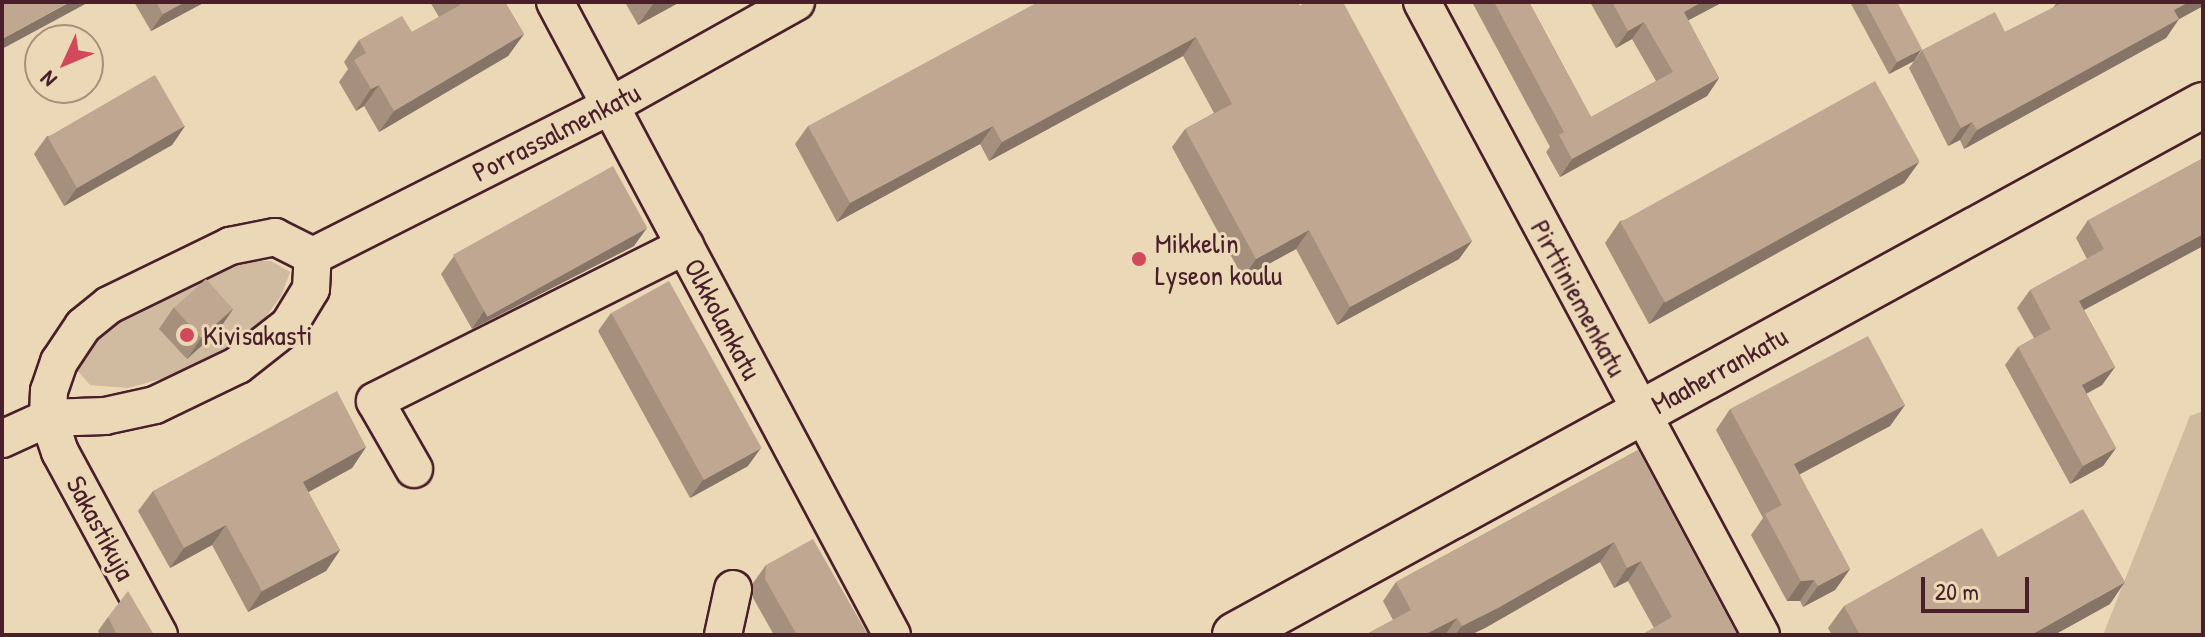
<!DOCTYPE html>
<html>
<head>
<meta charset="utf-8">
<style>
	body { margin:0 }
	#map { position:relative; width:2205px; height:637px; overflow:hidden; background:#ebd8b6; font-family:"Patrick Hand",sans-serif }
	div>[style] { position:absolute }
	[style*='--x'] { left:calc(var(--x)*1px); top:calc(var(--y)*1px); width:calc(var(--w)*1px); rotate:calc(var(--a)*1deg) }
	.green>* { inset:0; background:#d0baa0 }
	.roads { filter:drop-shadow(2px 0 #4a1f2b) drop-shadow(-2px 0 #4a1f2b) drop-shadow(0 2px #4a1f2b) drop-shadow(0 -2px #4a1f2b) }
	.minor>* { height:36px; margin:-18px; padding:0 18px; transform-origin:18px; border-radius:18px; background:#ebd8b6 }
	.major>* { height:44px; margin:-22px; padding:0 22px; transform-origin:22px; border-radius:22px; background:#ebd8b6 }
	.wall>* { inset:0; background:#a5907d }
	.shaded-wall>* { inset:0; background:#867566 }
	.building>* { inset:0; background:#c0a791; transform-origin:0 0 }
	.dots>* { width:22px; height:22px; translate:-50% -50%; box-sizing:border-box; border:4px solid #ebd8b6; border-radius:50% }
	span { translate:-50% -50%; white-space:nowrap; text-align:center; line-height:1.15; -webkit-text-stroke:6px #ebd8b6; paint-order:stroke }
	.street-label { font-size:28px; color:#4a1f2b }
	.poi-label { font-size:28px; color:#4a1f2b }
	.left { translate:0 -50%; text-align:left }
	.frame { position:absolute; inset:0; border:4px solid #4a1f2b; pointer-events:none }
	.north { position:absolute; left:24px; top:24px; width:80px; height:80px; box-sizing:border-box; background:#ebd8b6; border:2px solid #ab8e7e; border-radius:50%; rotate:226deg; font-size:22px; font-weight:700; line-height:32px; text-align:center; color:#4a1f2b }
	.north::after { content:''; display:block; margin:auto; width:28px; height:36px; background:#d1495b; clip-path:polygon(50% 0,100% 100%,50% 72%,0 100%) }
	.scale { position:absolute; left:1921px; top:577px; width:108px; height:36px; box-sizing:border-box; border:4px solid #4a1f2b; border-top:0; padding-left:10px; font-size:24px; line-height:28px; white-space:nowrap; color:#4a1f2b; -webkit-text-stroke:6px #ebd8b6; paint-order:stroke }
</style>
</head>
<body>
<div id="map">
	<div class="green">
		<div style="clip-path:polygon(246px 261px,271px 261px,290px 272px,281px 296px,259px 326px,225px 348px,175px 375px,128px 388px,90px 385px,76px 369px,83px 349px,117px 323px)"></div>
		<div style="clip-path:polygon(2203px 411px,2203px 635px,2103px 635px,2190px 416px)"></div>
	</div>
	<div class="roads">
		<div class="minor">
			<div style="--x:555;--y:2;--w:717;--a:61.97"></div>
			<div style="--x:1422;--y:2;--w:718;--a:61.83"></div>
			<div style="--x:313;--y:256;--w:333;--a:-26.8"></div>
			<div style="--x:610;--y:106;--w:213;--a:-29.2"></div>
			<div style="--x:2;--y:439;--w:51;--a:-24.5"></div>
			<div style="--x:48;--y:418;--w:57;--a:-2"></div>
			<div style="--x:105;--y:416;--w:51;--a:-12.4"></div>
			<div style="--x:155;--y:405;--w:92;--a:-25.7"></div>
			<div style="--x:238;--y:365;--w:65;--a:-38.1"></div>
			<div style="--x:289;--y:325;--w:42;--a:-58.6"></div>
			<div style="--x:311;--y:289;--w:33;--a:-87"></div>
			<div style="--x:414;--y:469;--w:78;--a:-119.8"></div>
			<div style="--x:375;--y:401;--w:347;--a:-26.6"></div>
			<div style="--x:159;--y:635;--w:208;--a:-118.4"></div>
			<div style="--x:60;--y:452;--w:36;--a:-109"></div>
			<div style="--x:48;--y:418;--w:27;--a:-88"></div>
			<div style="--x:49;--y:391;--w:31;--a:-71"></div>
			<div style="--x:59;--y:362;--w:43;--a:-56.3"></div>
			<div style="--x:83;--y:326;--w:33;--a:-39"></div>
			<div style="--x:109;--y:305;--w:135;--a:-26"></div>
			<div style="--x:230;--y:246;--w:46;--a:-11.3"></div>
			<div style="--x:275;--y:237;--w:42;--a:26.6"></div>
			<div style="--x:723;--y:635;--w:47;--a:-77.7"></div>
		</div>
		<div class="major">
			<div style="--x:1235;--y:635;--w:1104;--a:-28.7"></div>
		</div>
	</div>
	<div class="wall">
		<div style="clip-path:polygon(134px 2px,205px 2px,151px 31px)"></div>
		<div style="clip-path:polygon(430px 2px,505px 2px,524px 34px,508px 56px,379px 132px,364px 106px,356px 111px,339px 82px,348px 69px,344px 62px,359px 40px,412px 32px,439px 17px)"></div>
		<div style="clip-path:polygon(625px 2px,680px 2px,638px 25px)"></div>
		<div style="clip-path:polygon(1297px 2px,1472px 241px,1459px 259px,1337px 325px,1296px 249px,1243px 278px,1172px 147px,1185px 129px,1214px 113px,1183px 56px,989px 161px,980px 144px,837px 222px,795px 144px,808px 126px)"></div>
		<div style="clip-path:polygon(1472px 2px,1529px 2px,1591px 117px,1656px 81px,1632px 39px,1616px 48px,1590px 2px,1723px 2px,1688px 20px,1719px 78px,1707px 96px,1560px 177px,1546px 152px,1550px 147px)"></div>
		<div style="clip-path:polygon(1850px 2px,1897px 2px,1914px 61px,1889px 74px)"></div>
		<div style="clip-path:polygon(2057px 2px,2203px 2px,2203px 6px,2179px 19px,2166px 38px,1964px 149px,1960px 140px,1948px 146px,1909px 68px,1922px 50px,2005px 32px,2053px 8px)"></div>
		<div style="clip-path:polygon(185px 126px,172px 145px,64px 206px,34px 154px,47px 136px)"></div>
		<div style="clip-path:polygon(1919px 162px,1904px 183px,1649px 324px,1605px 243px,1620px 221px)"></div>
		<div style="clip-path:polygon(2088px 220px,2203px 246px,2084px 310px,2115px 367px,2102px 385px,2086px 394px,2116px 448px,2103px 466px,2070px 484px,2005px 365px,2018px 347px,2034px 338px,2017px 308px,2030px 290px,2087px 259px,2076px 238px)"></div>
		<div style="clip-path:polygon(634px 246px,472px 329px,441px 274px,454px 256px)"></div>
		<div style="clip-path:polygon(174px 307px,233px 309px,218px 331px,187px 359px,159px 329px)"></div>
		<div style="clip-path:polygon(611px 313px,748px 466px,690px 498px,598px 331px)"></div>
		<div style="clip-path:polygon(1905px 405px,1890px 426px,1799px 474px,1850px 569px,1835px 590px,1803px 607px,1800px 601px,1787px 601px,1751px 535px,1763px 518px,1716px 430px,1730px 409px)"></div>
		<div style="clip-path:polygon(366px 447px,352px 468px,308px 492px,340px 550px,326px 571px,248px 612px,212px 545px,170px 568px,138px 511px,153px 491px)"></div>
		<div style="clip-path:polygon(1638px 450px,1737px 635px,1654px 628px,1628px 581px,1614px 588px,1600px 562px,1485px 628px,1470px 635px,1365px 635px,1393px 620px,1383px 601px,1396px 582px)"></div>
		<div style="clip-path:polygon(1998px 557px,2110px 604px,2054px 635px,1832px 635px,1828px 628px,1844px 606px)"></div>
		<div style="clip-path:polygon(766px 565px,868px 635px,774px 635px,753px 598px,753px 583px)"></div>
		<div style="clip-path:polygon(108px 617px,154px 635px,100px 635px,98px 631px)"></div>
	</div>
	<div class="shaded-wall">
		<div style="clip-path:polygon(70px 2px,89px 2px,2px 49px,2px 39px)"></div>
		<div style="clip-path:polygon(185px 2px,205px 2px,151px 31px,163px 14px)"></div>
		<div style="clip-path:polygon(656px 2px,680px 2px,638px 25px,653px 4px)"></div>
		<div style="clip-path:polygon(1702px 2px,1723px 2px,1672px 29px,1684px 12px)"></div>
		<div style="clip-path:polygon(2189px 2px,2203px 2px,2203px 6px,2161px 29px,2174px 10px)"></div>
		<div style="clip-path:polygon(2179px 19px,2166px 38px,1964px 149px,1977px 130px)"></div>
		<div style="clip-path:polygon(1644px 22px,1632px 39px,1616px 48px,1628px 31px)"></div>
		<div style="clip-path:polygon(524px 34px,508px 56px,379px 132px,394px 111px)"></div>
		<div style="clip-path:polygon(1196px 37px,1183px 56px,989px 161px,1002px 142px)"></div>
		<div style="clip-path:polygon(1922px 49px,1914px 61px,1889px 74px,1897px 62px)"></div>
		<div style="clip-path:polygon(1719px 78px,1707px 96px,1560px 177px,1572px 159px)"></div>
		<div style="clip-path:polygon(379px 85px,364px 106px,356px 111px,371px 89px)"></div>
		<div style="clip-path:polygon(1972px 122px,1960px 140px,1948px 146px,1961px 128px)"></div>
		<div style="clip-path:polygon(185px 126px,172px 145px,64px 206px,77px 188px)"></div>
		<div style="clip-path:polygon(993px 126px,980px 144px,837px 222px,850px 203px)"></div>
		<div style="clip-path:polygon(1919px 162px,1904px 183px,1649px 324px,1664px 302px)"></div>
		<div style="clip-path:polygon(647px 228px,634px 246px,472px 329px,484px 311px)"></div>
		<div style="clip-path:polygon(1309px 230px,1296px 249px,1243px 278px,1256px 259px)"></div>
		<div style="clip-path:polygon(2203px 234px,2203px 246px,2067px 319px,2079px 301px)"></div>
		<div style="clip-path:polygon(1472px 241px,1459px 259px,1337px 325px,1350px 307px)"></div>
		<div style="clip-path:polygon(233px 309px,218px 331px,187px 359px,202px 337px)"></div>
		<div style="clip-path:polygon(2115px 367px,2102px 385px,2069px 403px,2082px 385px)"></div>
		<div style="clip-path:polygon(1905px 405px,1890px 426px,1780px 485px,1794px 464px)"></div>
		<div style="clip-path:polygon(366px 447px,352px 468px,289px 503px,303px 482px)"></div>
		<div style="clip-path:polygon(761px 448px,748px 466px,690px 498px,703px 480px)"></div>
		<div style="clip-path:polygon(2116px 448px,2103px 466px,2070px 484px,2083px 466px)"></div>
		<div style="clip-path:polygon(226px 525px,212px 545px,170px 568px,184px 548px)"></div>
		<div style="clip-path:polygon(1614px 542px,1600px 562px,1485px 628px,1470px 635px,1455px 635px,1462px 626px)"></div>
		<div style="clip-path:polygon(340px 550px,326px 571px,248px 612px,262px 591px)"></div>
		<div style="clip-path:polygon(1641px 561px,1628px 581px,1614px 588px,1627px 568px)"></div>
		<div style="clip-path:polygon(1850px 569px,1835px 590px,1803px 607px,1818px 586px)"></div>
		<div style="clip-path:polygon(1814px 580px,1800px 601px,1787px 601px,1801px 581px)"></div>
		<div style="clip-path:polygon(2125px 582px,2110px 604px,2054px 635px,2031px 635px)"></div>
		<div style="clip-path:polygon(1457px 618px,1445px 635px,1424px 635px)"></div>
	</div>
	<div class="building">
		<div style="clip-path:polygon(2px 2px,70px 2px,2px 39px)"></div>
		<div style="clip-path:polygon(156px 2px,185px 2px,163px 14px)"></div>
		<div style="clip-path:polygon(458px 2px,505px 2px,524px 34px,394px 111px,379px 85px,371px 89px,354px 60px,366px 53px,359px 40px,402px 16px,412px 32px,460px 5px)"></div>
		<div style="clip-path:polygon(1038px 2px,1297px 2px,1299px 6px,1307px 2px,1343px 2px,1472px 241px,1350px 307px,1309px 230px,1256px 259px,1185px 129px,1232px 104px,1196px 37px,1002px 142px,993px 126px,850px 203px,808px 126px)"></div>
		<div style="clip-path:polygon(1494px 2px,1529px 2px,1591px 117px,1673px 72px,1644px 22px,1628px 31px,1612px 2px,1702px 2px,1684px 12px,1719px 78px,1572px 159px,1559px 135px,1564px 132px)"></div>
		<div style="clip-path:polygon(1865px 2px,1897px 2px,1922px 49px,1897px 62px)"></div>
		<div style="clip-path:polygon(2064px 2px,2189px 2px,2174px 10px,2179px 19px,1977px 130px,1972px 122px,1961px 128px,1922px 50px,1995px 12px,2005px 32px)"></div>
		<div style="left:155px;top:75px;width:59px;height:124px;rotate:60deg"></div>
		<div style="left:1875px;top:81px;width:92px;height:291px;rotate:61deg"></div>
		<div style="clip-path:polygon(2203px 158px,2203px 234px,2079px 301px,2115px 367px,2082px 385px,2116px 448px,2083px 466px,2018px 347px,2051px 329px,2030px 290px,2104px 249px,2088px 220px)"></div>
		<div style="left:613px;top:166px;width:71px;height:183px;rotate:61deg"></div>
		<div style="left:206px;top:279px;width:40px;height:43px;rotate:48deg"></div>
		<div style="left:669px;top:281px;width:191px;height:66px;rotate:61deg"></div>
		<div style="clip-path:polygon(1868px 336px,1905px 405px,1794px 464px,1850px 569px,1818px 586px,1814px 580px,1801px 581px,1765px 514px,1782px 505px,1730px 409px)"></div>
		<div style="clip-path:polygon(337px 391px,366px 447px,303px 482px,340px 550px,262px 591px,226px 525px,184px 548px,153px 491px)"></div>
		<div style="clip-path:polygon(1638px 450px,1737px 635px,1641px 635px,1672px 617px,1641px 561px,1627px 568px,1614px 542px,1498px 608px,1462px 626px,1457px 618px,1424px 635px,1365px 635px,1411px 610px,1396px 582px)"></div>
		<div style="clip-path:polygon(2083px 509px,2125px 582px,2031px 635px,1860px 635px,1844px 606px,1982px 528px,1998px 557px)"></div>
		<div style="clip-path:polygon(813px 539px,868px 635px,797px 635px,765px 579px,766px 565px)"></div>
		<div style="clip-path:polygon(128px 591px,154px 635px,117px 635px,108px 617px)"></div>
	</div>
	<div class="dots">
		<div style="left:1139px;top:259px;background:#d1495b"></div>
		<div style="left:187px;top:335px;background:#d1495b"></div>
	</div>
	<div class="street-label">
		<span style="left:556px;top:132px;rotate:-27deg">Porrassalmenkatu</span>
		<span style="left:1579px;top:298px;rotate:62deg">Pirttiniemenkatu</span>
		<span style="left:723px;top:319px;rotate:62deg">Olkkolankatu</span>
		<span style="left:1719px;top:370px;rotate:-29deg">Maaherrankatu</span>
		<span style="left:101px;top:528px;rotate:62deg">Sakastikuja</span>
	</div>
	<div class="poi-label">
		<span class="left" style="left:1155px;top:259px">Mikkelin<br>Lyseon koulu</span>
		<span class="left" style="left:203px;top:335px">Kivisakasti</span>
	</div>
	<div class="frame"></div>
	<div class="north">N</div>
	<div class="scale">20 m</div>
</div>
</body>
</html>
